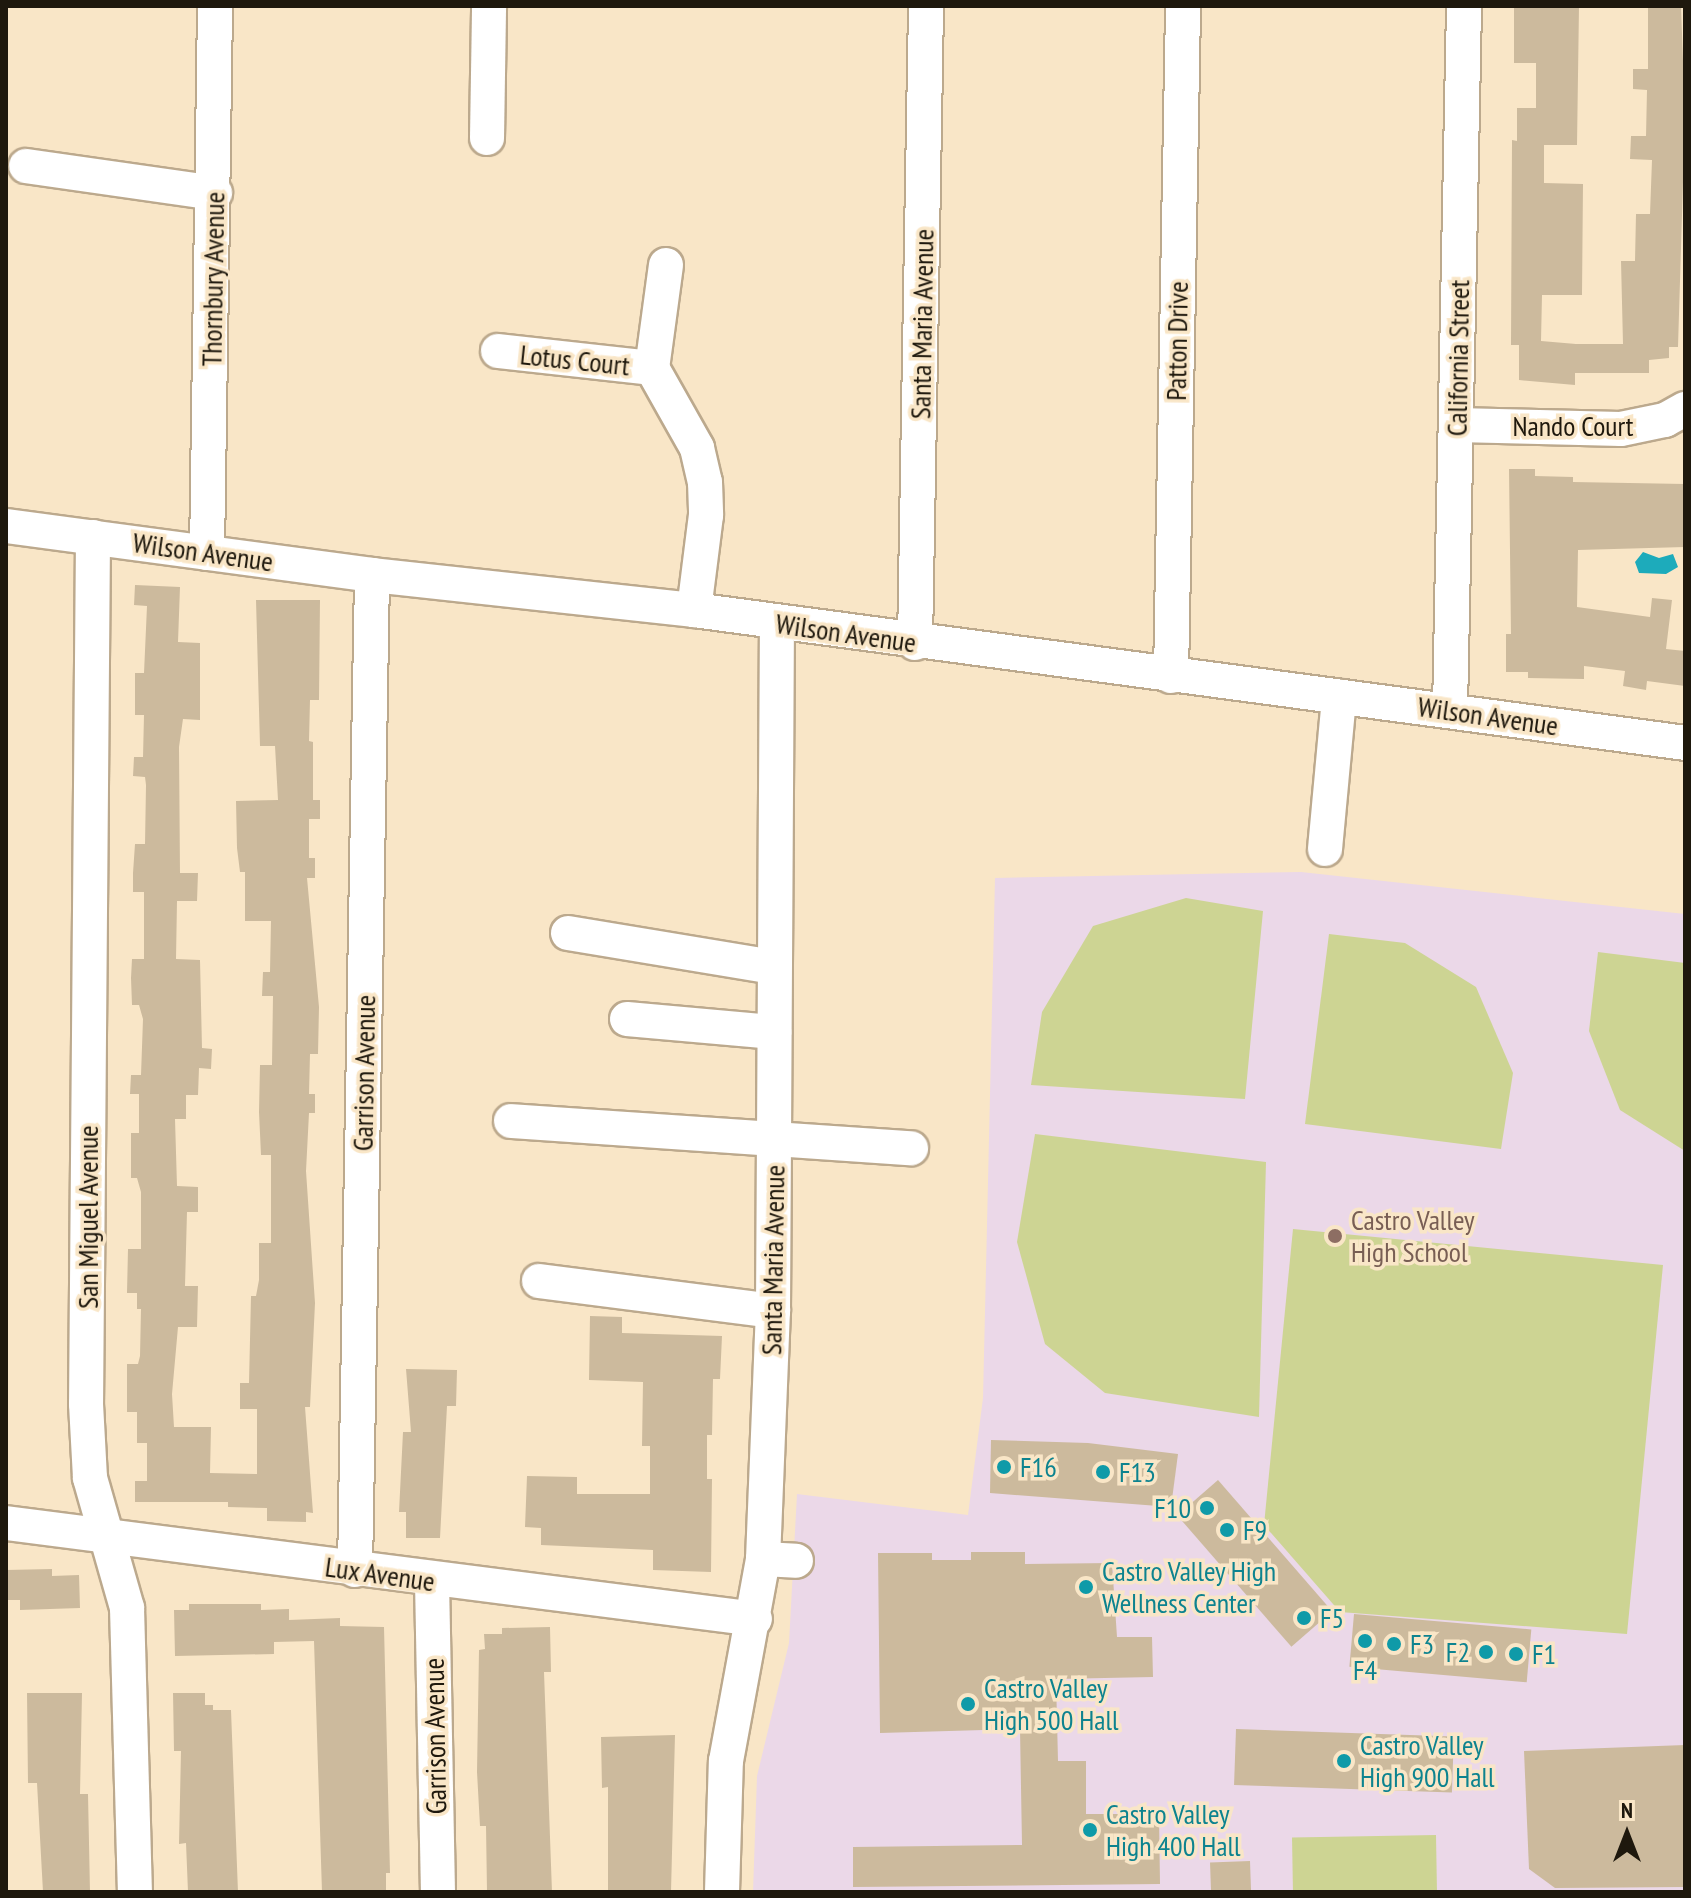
<!DOCTYPE html>
<html>
<head>
<meta charset="utf-8">
<style>
	body { margin:0 }
	#map { position:relative; width:1691px; height:1898px; overflow:hidden; background:#f9e6c7; font-family:"PT Sans Narrow",sans-serif }
	div>[style] { position:absolute }
	[style*='--x'] { left:calc(var(--x)*1px); top:calc(var(--y)*1px); width:calc(var(--w)*1px); rotate:calc(var(--a)*1deg) }
	.education>* { inset:0; background:#ebd8e8 }
	.green>* { inset:0; background:#cdd493; transform-origin:0 0 }
	.water>* { inset:0; background:#1dabbb }
	.building>* { inset:0; background:#ccba9d; transform-origin:0 0 }
	.roads { filter:drop-shadow(2px 0 #bca98d) drop-shadow(-2px 0 #bca98d) drop-shadow(0 2px #bca98d) drop-shadow(0 -2px #bca98d) }
	.minor>* { height:34px; margin:-17px; padding:0 17px; transform-origin:17px; border-radius:17px; background:#fff }
	.dots>* { width:22px; height:22px; translate:-50% -50%; box-sizing:border-box; border:4px solid #f9e6c7; border-radius:50% }
	span { translate:-50% -50%; white-space:nowrap; text-align:center; line-height:1.15; -webkit-text-stroke:7px #f9e6c7; paint-order:stroke }
	.street-label { font-size:28px; color:#1e180d }
	.education-label { font-size:28px; color:#785e54 }
	.left { translate:0 -50%; text-align:left }
	.culture-label { font-size:28px; color:#0d838f }
	.right { translate:-100% -50%; text-align:right }
	.frame { position:absolute; inset:0; border:8px solid #1e180d; pointer-events:none }
	.north { position:absolute; left:1587px; top:1794px; width:80px; height:80px; -webkit-text-stroke:6px #f9e6c7; paint-order:stroke; rotate:0deg; font-size:22px; font-weight:700; line-height:32px; text-align:center; color:#1e180d }
	.north::after { content:''; display:block; margin:auto; width:28px; height:36px; background:#1e180d; clip-path:polygon(50% 0,100% 100%,50% 72%,0 100%) }
</style>
</head>
<body>
<div id="map">
	<div class="education">
		<div style="clip-path:polygon(1301px 872px,1685px 914px,1685px 1892px,753px 1892px,757px 1776px,789px 1643px,797px 1494px,968px 1515px,983px 1398px,995px 878px)"></div>
	</div>
	<div class="green">
		<div style="clip-path:polygon(1186px 898px,1263px 911px,1245px 1099px,1031px 1085px,1042px 1012px,1093px 926px)"></div>
		<div style="clip-path:polygon(1329px 934px,1405px 943px,1476px 987px,1513px 1073px,1501px 1149px,1305px 1124px)"></div>
		<div style="clip-path:polygon(1598px 952px,1685px 963px,1685px 1151px,1620px 1110px,1589px 1031px)"></div>
		<div style="clip-path:polygon(1035px 1134px,1266px 1162px,1259px 1417px,1105px 1393px,1045px 1344px,1017px 1242px)"></div>
		<div style="clip-path:polygon(1293px 1229px,1663px 1265px,1627px 1634px,1340px 1612px,1264px 1525px)"></div>
		<div style="left:1436px;top:1835px;width:57px;height:144px;rotate:89deg"></div>
	</div>
	<div class="water">
		<div style="clip-path:polygon(1643px 552px,1659px 558px,1673px 554px,1678px 567px,1666px 574px,1639px 573px,1635px 562px)"></div>
	</div>
	<div class="building">
		<div style="clip-path:polygon(1514px 6px,1579px 6px,1577px 145px,1544px 145px,1544px 183px,1583px 184px,1582px 295px,1542px 295px,1541px 341px,1576px 344px,1623px 344px,1621px 261px,1635px 261px,1636px 214px,1650px 214px,1652px 160px,1630px 159px,1631px 136px,1646px 136px,1647px 90px,1633px 89px,1633px 69px,1648px 69px,1648px 6px,1681px 6px,1685px 116px,1678px 347px,1669px 347px,1669px 358px,1649px 360px,1649px 373px,1575px 373px,1575px 385px,1519px 380px,1519px 345px,1511px 345px,1512px 140px,1517px 141px,1517px 108px,1536px 108px,1536px 63px,1514px 63px)"></div>
		<div style="clip-path:polygon(1509px 469px,1535px 469px,1535px 476px,1573px 477px,1573px 482px,1685px 484px,1685px 547px,1578px 550px,1577px 607px,1650px 617px,1652px 598px,1672px 600px,1666px 649px,1685px 651px,1685px 686px,1647px 681px,1646px 690px,1623px 686px,1625px 671px,1584px 666px,1584px 679px,1528px 678px,1528px 672px,1506px 672px,1506px 634px,1511px 634px)"></div>
		<div style="clip-path:polygon(135px 585px,180px 587px,178px 642px,200px 643px,200px 720px,183px 719px,179px 747px,180px 873px,198px 873px,197px 901px,177px 901px,176px 959px,200px 960px,202px 1048px,212px 1049px,211px 1069px,199px 1068px,198px 1095px,186px 1095px,186px 1119px,175px 1119px,177px 1186px,198px 1187px,198px 1212px,187px 1212px,185px 1286px,198px 1286px,197px 1327px,178px 1327px,172px 1394px,174px 1427px,211px 1427px,210px 1473px,257px 1474px,257px 1409px,240px 1409px,240px 1383px,249px 1383px,251px 1296px,256px 1296px,259px 1280px,259px 1243px,271px 1243px,271px 1155px,261px 1155px,259px 1112px,260px 1065px,272px 1065px,273px 996px,262px 996px,263px 972px,270px 972px,271px 921px,245px 921px,245px 872px,240px 872px,237px 848px,236px 801px,278px 800px,275px 746px,260px 746px,256px 600px,320px 600px,319px 700px,310px 700px,309px 741px,313px 742px,313px 800px,320px 800px,320px 819px,309px 819px,309px 858px,315px 858px,315px 878px,307px 878px,319px 1007px,318px 1054px,310px 1054px,309px 1094px,315px 1094px,315px 1113px,309px 1113px,306px 1171px,315px 1303px,310px 1407px,305px 1407px,313px 1513px,306px 1512px,306px 1522px,267px 1521px,267px 1508px,228px 1507px,228px 1502px,135px 1502px,135px 1481px,147px 1481px,147px 1443px,137px 1443px,137px 1412px,127px 1412px,127px 1364px,138px 1364px,140px 1356px,141px 1309px,137px 1309px,137px 1293px,127px 1293px,128px 1249px,141px 1249px,141px 1192px,137px 1178px,131px 1178px,131px 1133px,139px 1133px,139px 1094px,130px 1094px,131px 1075px,141px 1075px,143px 1019px,139px 1005px,132px 1005px,131px 978px,132px 959px,144px 959px,144px 892px,133px 892px,133px 873px,135px 844px,145px 844px,146px 785px,145px 777px,133px 776px,134px 757px,143px 757px,144px 715px,135px 715px,135px 673px,144px 673px,147px 606px,134px 605px)"></div>
		<div style="clip-path:polygon(590px 1316px,622px 1317px,622px 1333px,722px 1336px,720px 1379px,713px 1379px,712px 1435px,707px 1435px,707px 1479px,712px 1479px,711px 1572px,653px 1570px,653px 1550px,541px 1545px,541px 1528px,525px 1527px,527px 1476px,577px 1477px,577px 1494px,650px 1494px,650px 1446px,642px 1446px,643px 1382px,589px 1380px)"></div>
		<div style="clip-path:polygon(406px 1369px,457px 1370px,456px 1406px,447px 1406px,440px 1538px,406px 1538px,406px 1512px,399px 1512px,403px 1432px,411px 1432px)"></div>
		<div style="clip-path:polygon(991px 1440px,1088px 1443px,1178px 1454px,1171px 1507px,990px 1493px)"></div>
		<div style="left:1218px;top:1480px;width:174px;height:54px;rotate:49deg"></div>
		<div style="clip-path:polygon(971px 1552px,1025px 1552px,1025px 1564px,1112px 1563px,1117px 1637px,1152px 1637px,1153px 1677px,1056px 1679px,1058px 1761px,1086px 1761px,1086px 1814px,1159px 1814px,1160px 1884px,853px 1887px,853px 1847px,1022px 1845px,1020px 1729px,880px 1733px,878px 1553px,932px 1553px,932px 1560px,971px 1560px)"></div>
		<div style="clip-path:polygon(52px 1569px,52px 1576px,79px 1575px,80px 1608px,20px 1610px,20px 1600px,6px 1600px,6px 1570px)"></div>
		<div style="clip-path:polygon(189px 1604px,261px 1604px,261px 1610px,289px 1609px,289px 1620px,340px 1618px,340px 1626px,384px 1627px,390px 1873px,386px 1873px,386px 1892px,322px 1892px,314px 1641px,274px 1642px,274px 1654px,175px 1656px,174px 1610px,189px 1610px)"></div>
		<div style="left:1354px;top:1614px;width:178px;height:53px;rotate:5deg"></div>
		<div style="clip-path:polygon(550px 1627px,551px 1672px,544px 1672px,552px 1892px,487px 1892px,486px 1826px,480px 1826px,477px 1772px,479px 1650px,485px 1649px,484px 1634px,502px 1634px,502px 1628px)"></div>
		<div style="clip-path:polygon(27px 1693px,82px 1693px,80px 1794px,88px 1794px,90px 1892px,43px 1892px,37px 1783px,28px 1783px)"></div>
		<div style="clip-path:polygon(173px 1693px,205px 1693px,205px 1705px,213px 1705px,213px 1710px,231px 1710px,238px 1892px,188px 1892px,186px 1843px,179px 1844px,181px 1751px,174px 1751px)"></div>
		<div style="left:1236px;top:1729px;width:218px;height:56px;rotate:2deg"></div>
		<div style="clip-path:polygon(675px 1735px,671px 1892px,608px 1892px,608px 1787px,602px 1788px,601px 1737px)"></div>
		<div style="clip-path:polygon(1685px 1745px,1685px 1887px,1555px 1888px,1529px 1869px,1524px 1751px)"></div>
		<div style="left:1250px;top:1861px;width:31px;height:40px;rotate:88deg"></div>
	</div>
	<div class="roads">
		<div class="minor">
			<div style="--x:487;--y:138;--w:132;--a:-89.1"></div>
			<div style="--x:26;--y:166;--w:191;--a:8.1"></div>
			<div style="--x:666;--y:265;--w:104;--a:97.7"></div>
			<div style="--x:652;--y:368;--w:92;--a:60.6"></div>
			<div style="--x:697;--y:448;--w:35;--a:77"></div>
			<div style="--x:705;--y:482;--w:33;--a:88"></div>
			<div style="--x:706;--y:515;--w:96;--a:97.2"></div>
			<div style="--x:498;--y:351;--w:155;--a:6.3"></div>
			<div style="--x:1457;--y:425;--w:164;--a:1.4"></div>
			<div style="--x:1621;--y:429;--w:45;--a:-11.6"></div>
			<div style="--x:1665;--y:420;--w:23;--a:-29"></div>
			<div style="--x:6;--y:526;--w:369;--a:7.6"></div>
			<div style="--x:372;--y:575;--w:324;--a:6.2"></div>
			<div style="--x:694;--y:610;--w:1000;--a:7.64"></div>
			<div style="--x:93;--y:537;--w:867;--a:90.46"></div>
			<div style="--x:86;--y:1404;--w:74;--a:86.9"></div>
			<div style="--x:90;--y:1478;--w:135;--a:74.1"></div>
			<div style="--x:127;--y:1608;--w:284;--a:88.4"></div>
			<div style="--x:207;--y:553;--w:547;--a:-89.16"></div>
			<div style="--x:915;--y:643;--w:637;--a:-89.01"></div>
			<div style="--x:1171;--y:676;--w:670;--a:-88.97"></div>
			<div style="--x:1450;--y:710;--w:704;--a:-88.86"></div>
			<div style="--x:1325;--y:849;--w:153;--a:-84.7"></div>
			<div style="--x:568;--y:933;--w:208;--a:9.4"></div>
			<div style="--x:627;--y:1019;--w:148;--a:5.1"></div>
			<div style="--x:511;--y:1121;--w:401;--a:3.9"></div>
			<div style="--x:539;--y:1281;--w:236;--a:7.3"></div>
			<div style="--x:6;--y:1523;--w:755;--a:7.3"></div>
			<div style="--x:763;--y:1559;--w:33;--a:3"></div>
			<div style="--x:355;--y:1570;--w:995;--a:-89.02"></div>
			<div style="--x:432;--y:1581;--w:311;--a:88.9"></div>
			<div style="--x:722;--y:1892;--w:131;--a:-88.3"></div>
			<div style="--x:726;--y:1761;--w:205;--a:-79.6"></div>
			<div style="--x:763;--y:1559;--w:248;--a:-87.7"></div>
			<div style="--x:773;--y:1311;--w:686;--a:-89.67"></div>
		</div>
	</div>
	<div class="dots">
		<div style="left:1335px;top:1236px;background:#8d6e63"></div>
		<div style="left:1004px;top:1467px;background:#0f9aa8"></div>
		<div style="left:1103px;top:1472px;background:#0f9aa8"></div>
		<div style="left:1207px;top:1508px;background:#0f9aa8"></div>
		<div style="left:1227px;top:1530px;background:#0f9aa8"></div>
		<div style="left:1086px;top:1587px;background:#0f9aa8"></div>
		<div style="left:1304px;top:1618px;background:#0f9aa8"></div>
		<div style="left:1365px;top:1641px;background:#0f9aa8"></div>
		<div style="left:1394px;top:1644px;background:#0f9aa8"></div>
		<div style="left:1486px;top:1652px;background:#0f9aa8"></div>
		<div style="left:1516px;top:1654px;background:#0f9aa8"></div>
		<div style="left:968px;top:1704px;background:#0f9aa8"></div>
		<div style="left:1344px;top:1761px;background:#0f9aa8"></div>
		<div style="left:1090px;top:1830px;background:#0f9aa8"></div>
	</div>
	<div class="street-label">
		<span style="left:213px;top:279px;rotate:-89deg">Thornbury Avenue</span>
		<span style="left:922px;top:324px;rotate:-89deg">Santa Maria Avenue</span>
		<span style="left:1177px;top:341px;rotate:-89deg">Patton Drive</span>
		<span style="left:1458px;top:358px;rotate:-89deg">California Street</span>
		<span style="left:575px;top:360px;rotate:6deg">Lotus Court</span>
		<span style="left:1573px;top:426px">Nando Court</span>
		<span style="left:203px;top:552px;rotate:8deg">Wilson Avenue</span>
		<span style="left:846px;top:633px;rotate:8deg">Wilson Avenue</span>
		<span style="left:1488px;top:716px;rotate:8deg">Wilson Avenue</span>
		<span style="left:364px;top:1073px;rotate:-89deg">Garrison Avenue</span>
		<span style="left:88px;top:1217px;rotate:-90deg">San Miguel Avenue</span>
		<span style="left:773px;top:1260px;rotate:-89deg">Santa Maria Avenue</span>
		<span style="left:380px;top:1574px;rotate:8deg">Lux Avenue</span>
		<span style="left:435px;top:1736px;rotate:-91deg">Garrison Avenue</span>
	</div>
	<div class="education-label">
		<span class="left" style="left:1351px;top:1236px">Castro Valley<br>High School</span>
	</div>
	<div class="culture-label">
		<span class="left" style="left:1020px;top:1467px">F16</span>
		<span class="left" style="left:1119px;top:1472px">F13</span>
		<span class="right" style="left:1191px;top:1508px">F10</span>
		<span class="left" style="left:1243px;top:1530px">F9</span>
		<span class="left" style="left:1102px;top:1587px">Castro Valley High<br>Wellness Center</span>
		<span class="left" style="left:1320px;top:1618px">F5</span>
		<span class="left" style="left:1410px;top:1644px">F3</span>
		<span class="right" style="left:1470px;top:1652px">F2</span>
		<span class="left" style="left:1532px;top:1654px">F1</span>
		<span style="left:1365px;top:1670px">F4</span>
		<span class="left" style="left:984px;top:1704px">Castro Valley<br>High 500 Hall</span>
		<span class="left" style="left:1360px;top:1761px">Castro Valley<br>High 900 Hall</span>
		<span class="left" style="left:1106px;top:1830px">Castro Valley<br>High 400 Hall</span>
	</div>
	<div class="frame"></div>
	<div class="north">N</div>
</div>
</body>
</html>
